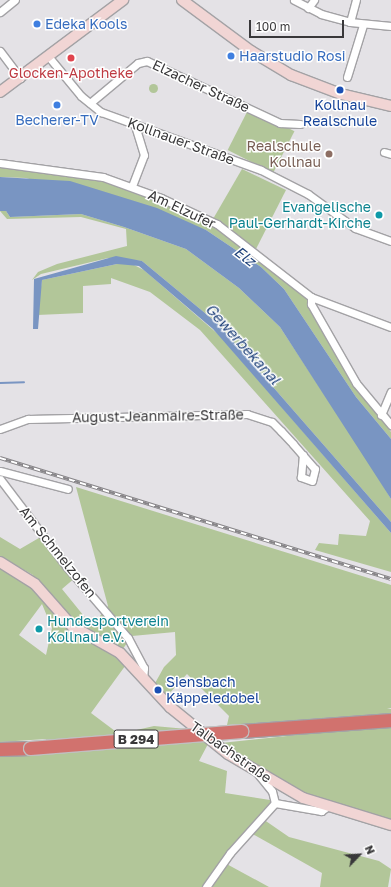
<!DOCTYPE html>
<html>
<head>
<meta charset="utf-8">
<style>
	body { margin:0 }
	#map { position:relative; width:391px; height:887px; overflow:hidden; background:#e4e2e6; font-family:"Golos Text",sans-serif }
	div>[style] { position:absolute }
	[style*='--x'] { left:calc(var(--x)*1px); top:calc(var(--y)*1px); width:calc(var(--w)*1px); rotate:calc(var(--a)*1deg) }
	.green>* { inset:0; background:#b2c699; transform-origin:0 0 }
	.round { border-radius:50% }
	.water>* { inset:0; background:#7995c2 }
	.stream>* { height:2px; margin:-1px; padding:0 1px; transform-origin:1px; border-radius:1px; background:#7995c2 }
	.roads { filter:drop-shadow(1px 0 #a3a2a5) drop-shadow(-1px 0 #a3a2a5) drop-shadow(0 1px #a3a2a5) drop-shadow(0 -1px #a3a2a5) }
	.street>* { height:7px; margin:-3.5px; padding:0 3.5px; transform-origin:3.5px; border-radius:3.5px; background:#fff }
	.secondary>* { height:10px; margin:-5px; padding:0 5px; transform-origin:5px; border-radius:5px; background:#f1d5d4 }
	.highway>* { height:13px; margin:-6.5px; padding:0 6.5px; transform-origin:6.5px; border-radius:6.5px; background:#d1726e }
	.rail>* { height:3.5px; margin-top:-1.75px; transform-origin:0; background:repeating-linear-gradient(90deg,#fff 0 6px,#878588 0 12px); box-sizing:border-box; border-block:1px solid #878588 }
	.bridges { filter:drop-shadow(1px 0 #c0bfc0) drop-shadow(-1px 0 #c0bfc0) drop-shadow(0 1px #c0bfc0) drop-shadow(0 -1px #c0bfc0) }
	.highway-bridge>* { height:13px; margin:-6.5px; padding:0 6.5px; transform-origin:6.5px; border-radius:6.5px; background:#d1726e }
	.dots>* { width:11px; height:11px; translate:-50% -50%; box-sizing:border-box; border:2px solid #fff; border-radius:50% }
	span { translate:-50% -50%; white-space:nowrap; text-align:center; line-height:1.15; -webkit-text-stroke:3px #fff; paint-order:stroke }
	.shield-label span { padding:1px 3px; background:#fff; border:1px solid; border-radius:3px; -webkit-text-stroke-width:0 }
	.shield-label { font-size:13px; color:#39383a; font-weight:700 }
	.shop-label { font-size:14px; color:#366cbe }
	.left { translate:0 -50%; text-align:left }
	.health-label { font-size:14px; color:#be3a42 }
	.street-label { font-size:14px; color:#39383a }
	.transit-label { font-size:14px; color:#164399 }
	.education-label { font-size:14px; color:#785e54 }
	.right { translate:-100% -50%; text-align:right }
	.culture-label { font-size:14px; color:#0d838f }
	.water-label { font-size:15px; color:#1f427a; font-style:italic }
	.north { position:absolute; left:339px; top:835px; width:40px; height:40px; -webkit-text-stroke:3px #fff; paint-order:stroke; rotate:65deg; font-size:11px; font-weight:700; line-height:16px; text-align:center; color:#39383a }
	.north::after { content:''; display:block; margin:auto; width:14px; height:18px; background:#39383a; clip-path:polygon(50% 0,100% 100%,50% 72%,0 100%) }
	.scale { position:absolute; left:249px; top:20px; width:95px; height:18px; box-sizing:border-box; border:2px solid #39383a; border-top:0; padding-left:5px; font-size:12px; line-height:14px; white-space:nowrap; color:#39383a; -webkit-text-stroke:3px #fff; paint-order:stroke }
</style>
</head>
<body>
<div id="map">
	<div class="green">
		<div class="round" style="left:148.5px;top:83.5px;width:9px;height:9px"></div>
		<div style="left:249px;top:108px;width:51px;height:47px;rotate:27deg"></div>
		<div style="clip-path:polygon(0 163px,88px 174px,200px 215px,311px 297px,345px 370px,391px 432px,391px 439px,356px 397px,284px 289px,261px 267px,206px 230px,26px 178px,0 177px)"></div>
		<div style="clip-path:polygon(242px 169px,286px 190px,256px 249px,213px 219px)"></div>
		<div style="clip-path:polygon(0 211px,6px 211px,10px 217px,81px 214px,124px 227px,186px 249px,239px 288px,280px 327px,375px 472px,391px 499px,391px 522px,217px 323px,142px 261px,108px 258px,41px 274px,32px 280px,38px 272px,57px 264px,127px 246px,126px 229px,81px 217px,7px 219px)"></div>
		<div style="clip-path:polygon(117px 264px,132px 264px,144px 270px,219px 335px,391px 533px,391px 572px,315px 550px,319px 543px,338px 545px,339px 534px,366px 536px,370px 521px,200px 330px,150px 292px,111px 278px,111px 284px,83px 286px,83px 313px,37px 315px,42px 280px)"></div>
		<div style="clip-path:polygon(evenodd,76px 487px,391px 585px,391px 708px,387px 709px,391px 709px,391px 713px,227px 725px,229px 716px,187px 674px,167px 696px,154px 685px,164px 667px,176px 655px,175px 632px,132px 636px,120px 653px,128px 662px,91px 713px,119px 734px,154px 726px,187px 729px,208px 744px,199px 761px,227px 771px,225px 793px,270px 800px,272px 802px,260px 817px,289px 837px,379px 861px,391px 869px,388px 887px,320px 887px,322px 873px,249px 832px,223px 862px,269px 887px,0 887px,0 756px,45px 754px,46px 739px,0 742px,0 562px,35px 584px,33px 575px,0 556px,0 537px,20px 549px,44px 535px,76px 577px,62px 589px,92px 626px,108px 606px,76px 487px,42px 604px,52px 628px,46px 655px,19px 635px,42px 604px)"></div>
		<div style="clip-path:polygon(391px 725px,391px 820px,298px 792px,221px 743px)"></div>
	</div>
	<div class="water">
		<div style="clip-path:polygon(0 177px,70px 181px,157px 208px,206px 230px,261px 267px,284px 289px,356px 397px,391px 439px,391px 499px,280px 327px,239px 288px,186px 249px,124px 227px,81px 214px,10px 217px,6px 211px,0 211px)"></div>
		<div style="clip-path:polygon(116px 256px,142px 261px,217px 323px,391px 522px,391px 533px,213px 329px,139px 266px,117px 264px,42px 280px,38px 329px,33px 329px,34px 279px)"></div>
	</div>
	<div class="stream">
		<div style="--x:0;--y:383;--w:24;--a:-2"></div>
	</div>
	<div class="roads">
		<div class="street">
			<div style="--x:294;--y:0;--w:30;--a:27"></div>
			<div style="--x:321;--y:14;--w:30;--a:15"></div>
			<div style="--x:350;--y:22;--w:41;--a:5.6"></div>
			<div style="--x:308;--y:8;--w:10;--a:-53"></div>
			<div style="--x:0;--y:12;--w:19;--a:-39"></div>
			<div style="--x:350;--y:22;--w:23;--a:-75"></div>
			<div style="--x:0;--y:51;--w:34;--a:53"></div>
			<div style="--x:48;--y:56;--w:52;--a:50.5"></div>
			<div style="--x:81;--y:96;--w:26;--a:39"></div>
			<div style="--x:101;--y:112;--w:170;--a:19.9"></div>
			<div style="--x:261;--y:170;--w:53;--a:27.1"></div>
			<div style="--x:308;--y:194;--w:58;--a:35.9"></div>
			<div style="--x:355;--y:228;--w:38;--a:20"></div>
			<div style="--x:347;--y:77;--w:54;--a:-72.9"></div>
			<div style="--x:90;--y:103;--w:62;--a:-39.8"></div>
			<div style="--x:138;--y:63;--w:9;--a:-13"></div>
			<div style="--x:147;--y:61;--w:147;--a:25"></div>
			<div style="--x:280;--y:123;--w:20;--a:3"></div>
			<div style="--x:384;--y:152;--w:7;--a:16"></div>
			<div style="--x:0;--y:163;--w:104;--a:7.7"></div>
			<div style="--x:103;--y:177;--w:62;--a:19.9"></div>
			<div style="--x:161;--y:198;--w:62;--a:24.9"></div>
			<div style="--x:217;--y:224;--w:119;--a:37.8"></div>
			<div style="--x:311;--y:297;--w:85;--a:20.6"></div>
			<div style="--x:132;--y:186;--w:33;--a:-69"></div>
			<div style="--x:144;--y:155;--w:31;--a:-107"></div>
			<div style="--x:311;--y:297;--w:7;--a:90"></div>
			<div style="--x:311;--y:304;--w:91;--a:60.3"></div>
			<div style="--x:356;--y:383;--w:55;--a:50.2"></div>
			<div style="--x:381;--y:415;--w:25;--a:-67"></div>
			<div style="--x:0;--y:429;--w:30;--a:-20"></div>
			<div style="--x:28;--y:419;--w:219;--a:-1.3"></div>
			<div style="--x:247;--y:414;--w:26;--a:18"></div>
			<div style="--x:272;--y:422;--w:13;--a:45"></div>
			<div style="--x:281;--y:431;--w:18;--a:47"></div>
			<div style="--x:293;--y:444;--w:33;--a:49"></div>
			<div style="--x:315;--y:469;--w:12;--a:104"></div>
			<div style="--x:312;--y:481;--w:12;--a:-160"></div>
			<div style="--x:301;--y:477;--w:22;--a:-85"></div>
			<div style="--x:0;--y:471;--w:70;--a:14.8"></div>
			<div style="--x:0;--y:479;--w:109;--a:52.8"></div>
			<div style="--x:66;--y:566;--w:95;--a:49.3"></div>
			<div style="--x:128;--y:638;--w:34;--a:62"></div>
			<div style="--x:144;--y:668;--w:11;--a:95"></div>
			<div style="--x:254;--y:769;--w:28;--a:51"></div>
			<div style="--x:272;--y:791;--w:12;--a:76"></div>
			<div style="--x:275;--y:803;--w:47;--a:9.9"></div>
			<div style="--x:321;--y:811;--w:7;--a:-34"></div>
			<div style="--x:206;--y:887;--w:42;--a:-54.8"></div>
			<div style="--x:230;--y:853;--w:67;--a:-48"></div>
		</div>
		<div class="secondary">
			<div style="--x:182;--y:0;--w:86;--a:36.5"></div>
			<div style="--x:251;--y:51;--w:47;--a:31"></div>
			<div style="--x:291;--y:75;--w:53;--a:20.8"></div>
			<div style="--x:341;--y:94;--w:51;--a:13.5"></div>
			<div style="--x:0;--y:92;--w:154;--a:-36.8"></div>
			<div style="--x:0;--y:562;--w:41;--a:32.2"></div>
			<div style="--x:35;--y:584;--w:56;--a:48.6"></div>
			<div style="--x:72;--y:626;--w:55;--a:29.4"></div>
			<div style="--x:120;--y:653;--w:74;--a:47.2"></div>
			<div style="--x:170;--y:707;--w:75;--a:39"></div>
			<div style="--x:228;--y:754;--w:87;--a:30.4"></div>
			<div style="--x:303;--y:798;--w:92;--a:17.1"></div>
		</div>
		<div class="highway">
			<div style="--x:241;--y:731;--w:150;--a:-4.2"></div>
			<div style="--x:0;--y:749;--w:30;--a:-2"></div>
		</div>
	</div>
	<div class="rail">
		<div style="--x:0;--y:458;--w:409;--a:17.2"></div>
	</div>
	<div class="bridges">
		<div class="highway-bridge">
			<div style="--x:30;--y:748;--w:212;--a:-4.6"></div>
		</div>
	</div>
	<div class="dots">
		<div style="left:37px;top:24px;background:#3f7fe0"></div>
		<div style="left:231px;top:56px;background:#3f7fe0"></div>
		<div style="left:71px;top:58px;background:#e0444e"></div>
		<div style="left:340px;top:90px;background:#1a4fb4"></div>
		<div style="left:57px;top:105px;background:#3f7fe0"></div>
		<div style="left:329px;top:154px;background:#8d6e63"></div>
		<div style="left:379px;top:215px;background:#0f9aa8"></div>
		<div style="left:39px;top:629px;background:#0f9aa8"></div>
		<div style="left:158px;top:690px;background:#1a4fb4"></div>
	</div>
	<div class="shield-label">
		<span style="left:136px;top:739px">B 294</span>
	</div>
	<div class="shop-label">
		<span class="left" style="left:45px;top:24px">Edeka Kools</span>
		<span class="left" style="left:239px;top:56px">Haarstudio Rosi</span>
		<span style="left:57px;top:120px">Becherer-TV</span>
	</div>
	<div class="health-label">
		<span style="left:71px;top:73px">Glocken-Apotheke</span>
	</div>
	<div class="street-label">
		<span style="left:201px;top:86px;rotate:25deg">Elzacher Straße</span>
		<span style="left:181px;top:141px;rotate:20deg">Kollnauer Straße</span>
		<span style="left:182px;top:209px;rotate:25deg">Am Elzufer</span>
		<span style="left:158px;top:416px;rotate:-1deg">August-Jeanmaire-Straße</span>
		<span style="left:58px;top:552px;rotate:51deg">Am Schmelzofen</span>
		<span style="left:231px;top:752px;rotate:35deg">Talbachstraße</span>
	</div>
	<div class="transit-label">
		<span style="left:340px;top:113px">Kollnau<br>Realschule</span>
		<span class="left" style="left:166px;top:690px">Siensbach<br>Käppeledobel</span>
	</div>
	<div class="education-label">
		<span class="right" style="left:321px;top:154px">Realschule<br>Kollnau</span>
	</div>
	<div class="culture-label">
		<span class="right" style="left:371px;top:215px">Evangelische<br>Paul-Gerhardt-Kirche</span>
		<span class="left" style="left:47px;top:629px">Hundesportverein<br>Kollnau e.V.</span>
	</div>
	<div class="water-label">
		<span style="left:245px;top:256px;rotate:38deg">Elz</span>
		<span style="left:243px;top:344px;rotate:48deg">Gewerbekanal</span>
	</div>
	<div class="north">N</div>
	<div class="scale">100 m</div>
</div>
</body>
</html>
